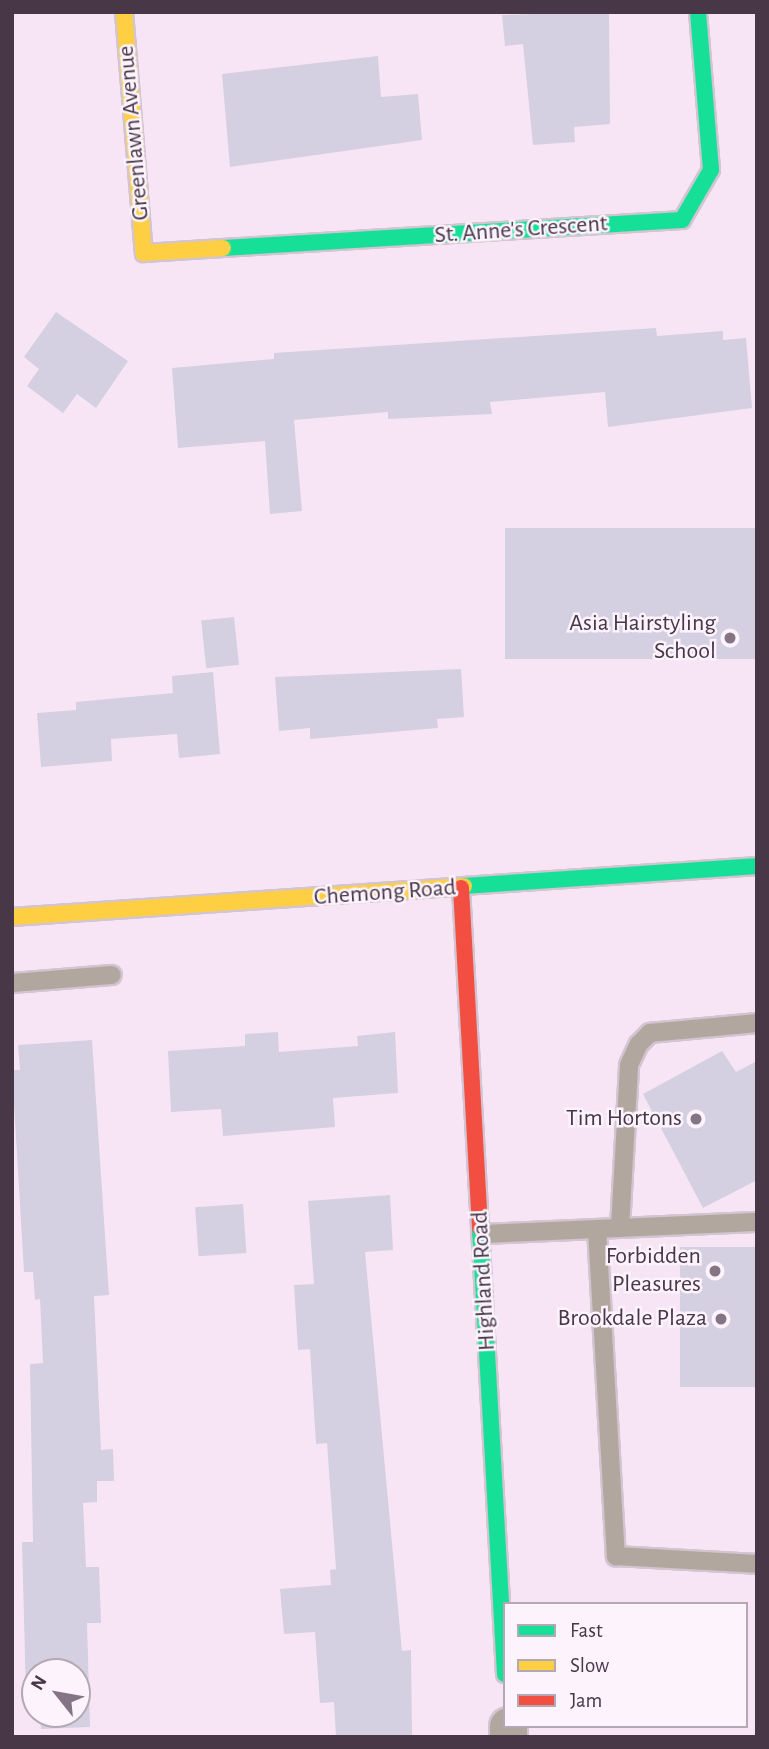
<!DOCTYPE html>
<html>
<head>
<meta charset="utf-8">
<style>
	body { margin:0 }
	#map { position:relative; width:769px; height:1749px; overflow:hidden; background:#f7e5f6; font-family:"Alegreya Sans",sans-serif }
	div>[style] { position:absolute }
	[style*='--x'] { left:calc(var(--x)*1px); top:calc(var(--y)*1px); width:calc(var(--w)*1px); rotate:calc(var(--a)*1deg) }
	.building>* { inset:0; background:#d4d0e1; transform-origin:0 0 }
	.roads { filter:drop-shadow(2px 0 #d2c4d1) drop-shadow(-2px 0 #d2c4d1) drop-shadow(0 2px #d2c4d1) drop-shadow(0 -2px #d2c4d1) }
	.lane>* { height:18px; margin:-9px; padding:0 9px; transform-origin:9px; border-radius:9px; background:#b1a79e }
	.street>* { height:37px; margin:-18.5px; padding:0 18.5px; transform-origin:18.5px; border-radius:18.5px; background:#b1a79e }
	.fast>* { height:16px; margin:-8px; padding:0 8px; transform-origin:8px; border-radius:8px; background:#16e098 }
	.slow>* { height:16px; margin:-8px; padding:0 8px; transform-origin:8px; border-radius:8px; background:#ffcf43 }
	.jam>* { height:16px; margin:-8px; padding:0 8px; transform-origin:8px; border-radius:8px; background:#f24e42 }
	.dots>* { width:19px; height:19px; translate:-50% -50%; box-sizing:border-box; border:4px solid #fcf3fc; border-radius:50% }
	span { translate:-50% -50%; white-space:nowrap; text-align:center; line-height:1.15; -webkit-text-stroke:5px #fcf3fc; paint-order:stroke }
	.street-label { font-size:24px; color:#473747 }
	.poi-label { font-size:24px; color:#473747 }
	.right { translate:-100% -50%; text-align:right }
	.frame { position:absolute; inset:0; border:14px solid #473747; pointer-events:none }
	.legend { position:absolute; left:503px; top:1602px; width:245px; height:126px; box-sizing:border-box; background:#fcf3fc; border:2px solid #b4a8b4; margin:0; padding:9px 12px; list-style:none; font-size:21px; color:#473747 }
	.legend li { display:flex; align-items:center; gap:14px; height:35px }
	.legend b { width:35px; border:2px solid #b4a8b4 }
	.north { position:absolute; left:21px; top:1658px; width:70px; height:70px; box-sizing:border-box; background:#fcf3fc; border:2px solid #b4a8b4; border-radius:50%; rotate:301deg; font-size:19px; font-weight:700; line-height:28px; text-align:center; color:#473747 }
	.north::after { content:''; display:block; margin:auto; width:24px; height:32px; background:#857484; clip-path:polygon(50% 0,100% 100%,50% 72%,0 100%) }
</style>
</head>
<body>
<div id="map">
	<div class="building">
		<div style="clip-path:polygon(609px 12px,610px 124px,574px 127px,575px 142px,533px 145px,523px 44px,505px 46px,502px 15px)"></div>
		<div style="clip-path:polygon(378px 56px,381px 97px,418px 94px,422px 140px,230px 167px,222px 74px)"></div>
		<div style="clip-path:polygon(56px 312px,128px 361px,96px 408px,77px 394px,63px 413px,27px 386px,39px 369px,24px 357px)"></div>
		<div style="clip-path:polygon(656px 328px,657px 336px,723px 331px,723px 340px,746px 338px,752px 408px,608px 427px,605px 392px,490px 402px,492px 414px,388px 419px,388px 412px,294px 420px,302px 511px,270px 514px,265px 441px,178px 448px,172px 368px,274px 359px,274px 353px)"></div>
		<div style="left:757px;top:528px;width:131px;height:252px;rotate:90deg"></div>
		<div style="left:234px;top:617px;width:48px;height:33px;rotate:84deg"></div>
		<div style="clip-path:polygon(461px 669px,464px 717px,437px 719px,438px 728px,310px 739px,310px 728px,279px 731px,275px 677px)"></div>
		<div style="clip-path:polygon(213px 672px,220px 754px,179px 758px,177px 734px,111px 739px,112px 761px,41px 767px,37px 713px,76px 710px,76px 702px,173px 693px,172px 676px)"></div>
		<div style="clip-path:polygon(278px 1032px,279px 1052px,358px 1046px,357px 1036px,395px 1032px,398px 1093px,333px 1098px,335px 1127px,223px 1136px,221px 1109px,171px 1112px,168px 1051px,245px 1046px,245px 1034px)"></div>
		<div style="clip-path:polygon(92px 1040px,109px 1295px,94px 1296px,101px 1450px,113px 1449px,114px 1481px,97px 1481px,97px 1502px,83px 1503px,86px 1567px,99px 1567px,101px 1623px,87px 1623px,90px 1727px,41px 1729px,40px 1714px,77px 1714px,77px 1672px,35px 1672px,35px 1696px,26px 1696px,22px 1542px,33px 1542px,30px 1364px,43px 1363px,40px 1299px,35px 1300px,33px 1272px,24px 1272px,12px 1070px,20px 1070px,18px 1045px)"></div>
		<div style="clip-path:polygon(722px 1051px,736px 1072px,757px 1061px,757px 1180px,703px 1208px,643px 1094px)"></div>
		<div style="clip-path:polygon(390px 1195px,393px 1250px,365px 1252px,402px 1651px,411px 1650px,412px 1737px,336px 1737px,334px 1702px,320px 1703px,315px 1632px,284px 1634px,280px 1589px,331px 1585px,330px 1570px,336px 1569px,327px 1443px,316px 1444px,310px 1349px,298px 1350px,294px 1285px,314px 1284px,308px 1201px)"></div>
		<div style="left:243px;top:1204px;width:49px;height:48px;rotate:86deg"></div>
		<div style="left:757px;top:1247px;width:140px;height:77px;rotate:90deg"></div>
	</div>
	<div class="roads">
		<div class="lane">
			<div style="--x:12;--y:983;--w:100;--a:-4.6"></div>
			<div style="--x:620;--y:1228;--w:163;--a:-86.8"></div>
			<div style="--x:629;--y:1065;--w:23;--a:-65"></div>
			<div style="--x:639;--y:1044;--w:16;--a:-45"></div>
			<div style="--x:650;--y:1033;--w:107;--a:-5.3"></div>
			<div style="--x:597;--y:1229;--w:328;--a:86.7"></div>
			<div style="--x:616;--y:1556;--w:141;--a:3.2"></div>
			<div style="--x:481;--y:1234;--w:276;--a:-2.5"></div>
		</div>
		<div class="street">
			<div style="--x:508;--y:1726;--w:11;--a:90"></div>
		</div>
		<div class="fast">
			<div style="--x:223;--y:248;--w:460;--a:-3.5"></div>
			<div style="--x:682;--y:220;--w:58;--a:-59.9"></div>
			<div style="--x:711;--y:170;--w:159;--a:-94.7"></div>
			<div style="--x:464;--y:886;--w:294;--a:-3.9"></div>
			<div style="--x:480;--y:1227;--w:448;--a:86.8"></div>
		</div>
		<div class="slow">
			<div style="--x:124;--y:12;--w:242;--a:85.3"></div>
			<div style="--x:144;--y:253;--w:79;--a:-3.6"></div>
			<div style="--x:12;--y:917;--w:453;--a:-3.9"></div>
		</div>
		<div class="jam">
			<div style="--x:461;--y:888;--w:340;--a:86.8"></div>
		</div>
	</div>
	<div class="dots">
		<div style="left:730px;top:638px;background:#857484"></div>
		<div style="left:696px;top:1119px;background:#857484"></div>
		<div style="left:715px;top:1271px;background:#857484"></div>
		<div style="left:721px;top:1319px;background:#857484"></div>
	</div>
	<div class="street-label">
		<span style="left:134px;top:133px;rotate:-95deg">Greenlawn Avenue</span>
		<span style="left:521px;top:230px;rotate:-4deg">St. Anne's Crescent</span>
		<span style="left:385px;top:893px;rotate:-4deg">Chemong Road</span>
		<span style="left:484px;top:1281px;rotate:-93deg">Highland Road</span>
	</div>
	<div class="poi-label">
		<span class="right" style="left:716px;top:638px">Asia Hairstyling<br>School</span>
		<span class="right" style="left:682px;top:1119px">Tim Hortons</span>
		<span class="right" style="left:701px;top:1271px">Forbidden<br>Pleasures</span>
		<span class="right" style="left:707px;top:1319px">Brookdale Plaza</span>
	</div>
	<div class="frame"></div>
	<ul class="legend">
	<li><b style="height:9px;background:#16e098"></b>Fast</li>
	<li><b style="height:9px;background:#ffcf43"></b>Slow</li>
	<li><b style="height:9px;background:#f24e42"></b>Jam</li>
	</ul>
	<div class="north">N</div>
</div>
</body>
</html>
